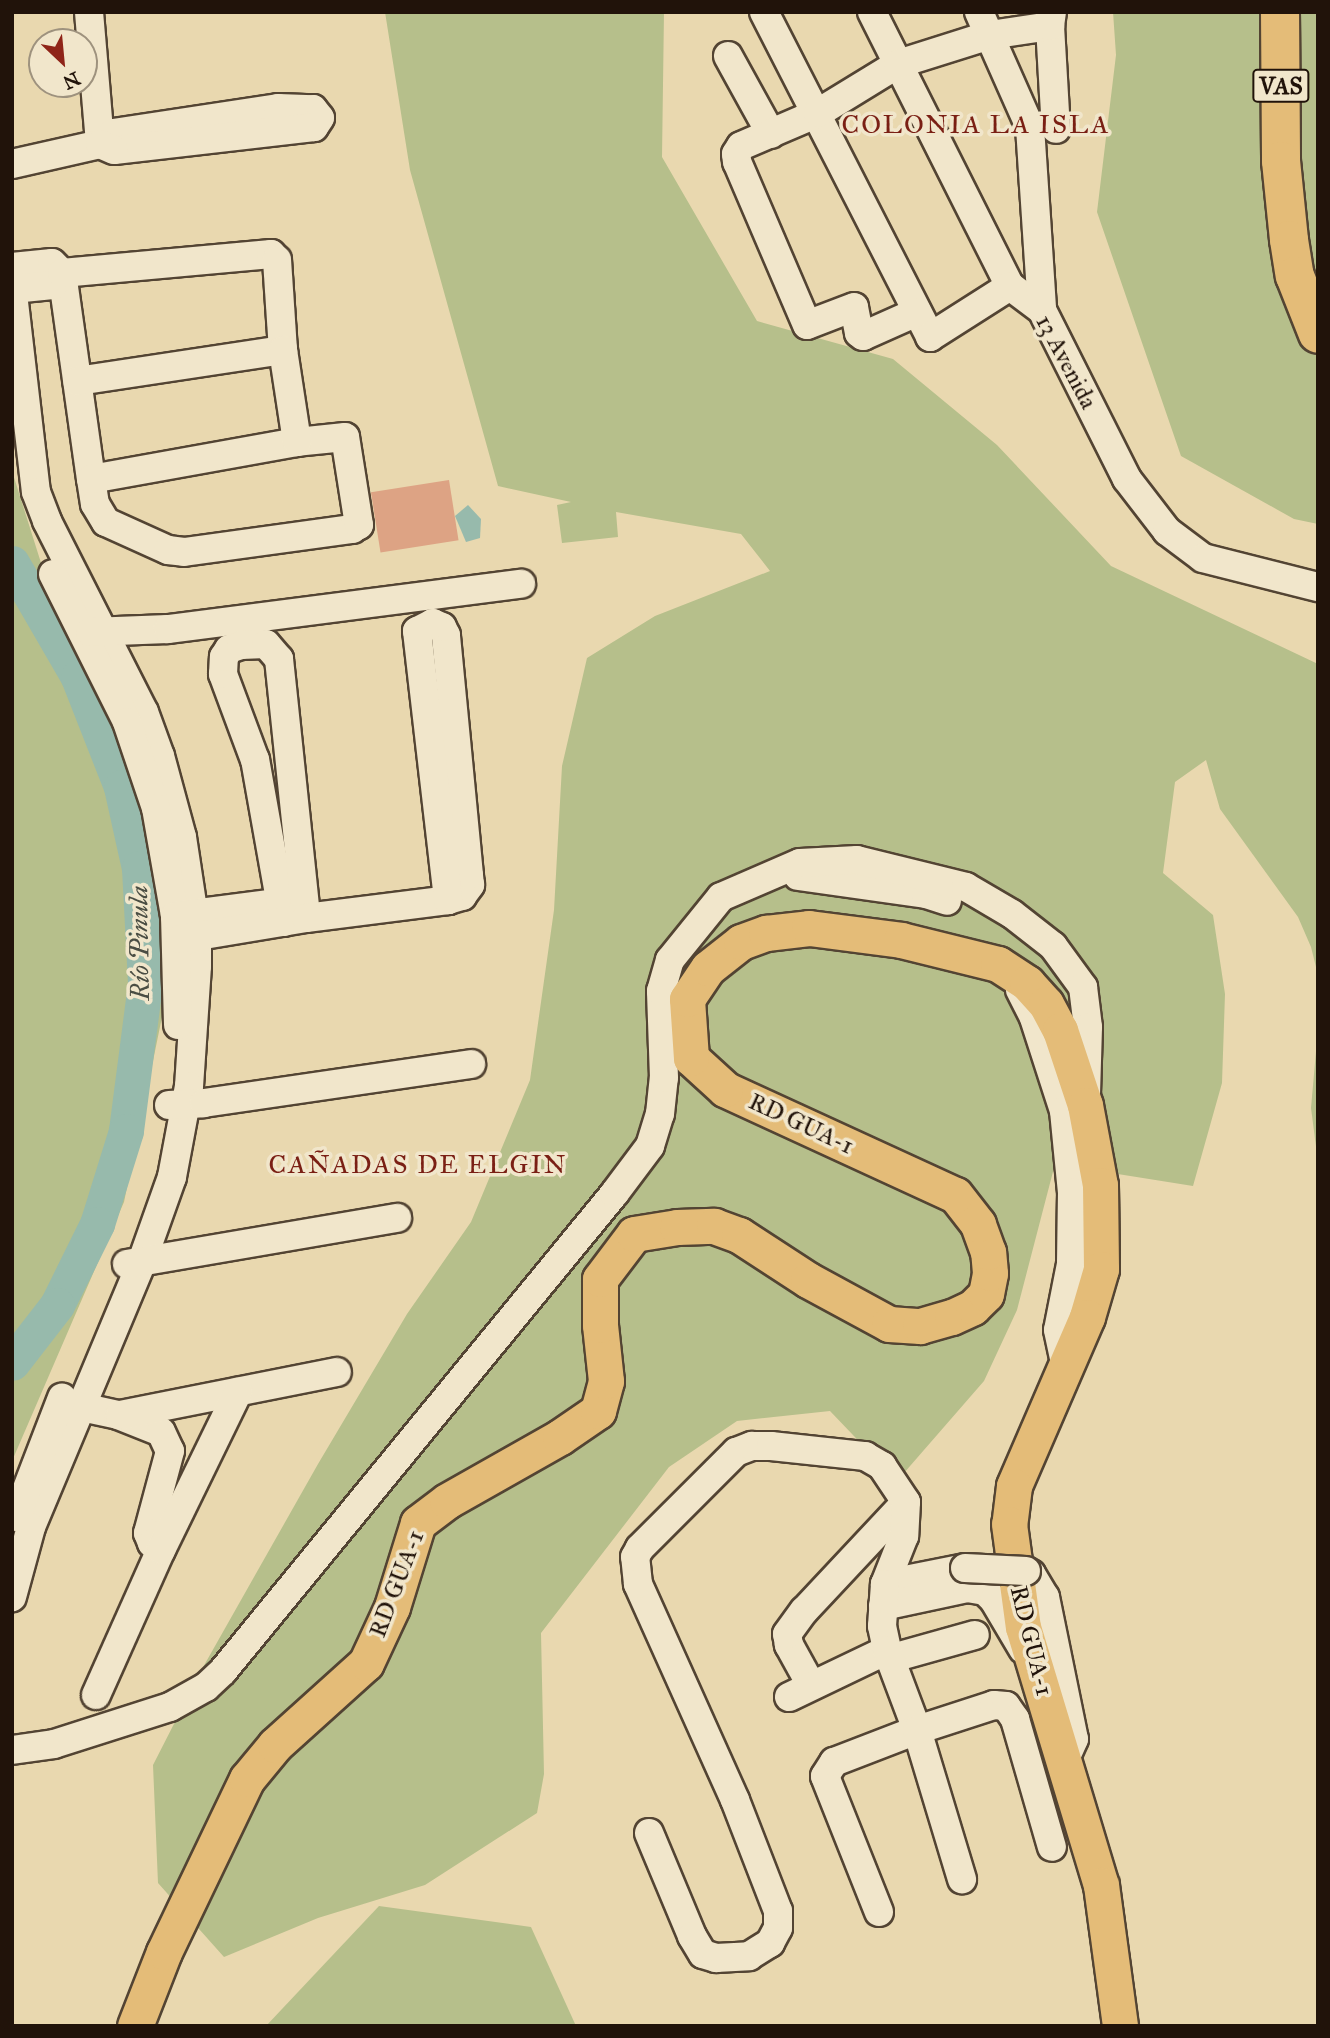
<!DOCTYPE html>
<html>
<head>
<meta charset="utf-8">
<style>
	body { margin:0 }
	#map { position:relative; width:1330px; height:2038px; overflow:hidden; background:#e9d8af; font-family:"IM FELL Great Primer",serif }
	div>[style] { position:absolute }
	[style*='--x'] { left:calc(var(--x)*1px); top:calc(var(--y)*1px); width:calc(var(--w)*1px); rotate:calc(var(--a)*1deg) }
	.green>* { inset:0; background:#b6bf8b }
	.water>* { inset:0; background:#97baac }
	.river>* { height:35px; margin:-17.5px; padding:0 17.5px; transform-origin:17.5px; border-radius:17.5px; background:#97baac }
	.building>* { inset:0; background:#dda384; transform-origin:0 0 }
	.minor-tunnel>* { height:28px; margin-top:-14px; transform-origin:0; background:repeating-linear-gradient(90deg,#cbba96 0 28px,transparent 0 42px) }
	.roads { filter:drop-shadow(2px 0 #534433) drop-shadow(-2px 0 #534433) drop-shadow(0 2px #534433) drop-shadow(0 -2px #534433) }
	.minor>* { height:28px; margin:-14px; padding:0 14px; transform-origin:14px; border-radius:14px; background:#f1e6cb }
	.major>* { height:35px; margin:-17.5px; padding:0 17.5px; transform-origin:17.5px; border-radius:17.5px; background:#e4bc78 }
	.highway>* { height:38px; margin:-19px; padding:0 19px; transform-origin:19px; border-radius:19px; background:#e4bc78 }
	.bridges { filter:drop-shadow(2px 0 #534433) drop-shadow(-2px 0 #534433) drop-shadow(0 2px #534433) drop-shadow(0 -2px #534433) }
	.minor-bridge>* { height:28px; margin:-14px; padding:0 14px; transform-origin:14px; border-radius:14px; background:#f1e6cb }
	span { translate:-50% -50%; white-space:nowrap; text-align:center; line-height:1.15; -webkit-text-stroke:7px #f1e6cb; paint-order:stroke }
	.shield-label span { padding:2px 5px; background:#f1e6cb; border:2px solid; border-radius:5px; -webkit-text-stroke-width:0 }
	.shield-label { font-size:23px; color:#21130a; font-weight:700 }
	.street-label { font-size:24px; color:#21130a }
	.neighbourhood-label { font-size:26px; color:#7a1f14; letter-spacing:2px }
	.water-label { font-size:26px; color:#4a4d43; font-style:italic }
	.frame { position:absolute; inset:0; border:14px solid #21130a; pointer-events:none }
	.north { position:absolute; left:28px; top:28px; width:70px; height:70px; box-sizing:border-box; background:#f1e6cb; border:2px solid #9e927e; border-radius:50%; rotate:154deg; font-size:19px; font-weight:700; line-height:28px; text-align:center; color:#21130a }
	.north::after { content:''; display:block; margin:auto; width:24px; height:32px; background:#8f2418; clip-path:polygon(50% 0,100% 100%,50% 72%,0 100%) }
</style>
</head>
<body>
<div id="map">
	<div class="green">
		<div style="clip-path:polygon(385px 12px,664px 12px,662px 157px,757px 321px,893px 359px,997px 445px,1111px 566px,1318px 664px,1318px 975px,1311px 947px,1298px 917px,1220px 809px,1206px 760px,1175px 782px,1163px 873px,1213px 915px,1225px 994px,1222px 1083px,1193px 1186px,1055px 1164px,1017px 1310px,984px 1381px,897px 1481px,830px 1411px,737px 1421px,669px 1467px,541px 1633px,544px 1774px,537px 1813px,425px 1885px,318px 1918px,224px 1957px,158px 1883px,153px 1765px,202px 1669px,318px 1464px,407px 1314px,471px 1222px,530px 1080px,554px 910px,562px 766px,587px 658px,655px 616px,770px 571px,741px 534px,616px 512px,618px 537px,562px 543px,557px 505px,571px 502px,498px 486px,410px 170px)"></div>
		<div style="clip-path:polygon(1113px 12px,1318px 12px,1318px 524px,1294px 519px,1181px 456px,1097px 212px,1116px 55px)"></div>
		<div style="clip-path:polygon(12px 471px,42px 566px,96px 680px,152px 843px,162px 1017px,124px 1202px,12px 1461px)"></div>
		<div style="clip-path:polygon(1318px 1029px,1318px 1162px,1311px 1108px)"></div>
		<div style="clip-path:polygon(379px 1906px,531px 1927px,576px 2026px,266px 2026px)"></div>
	</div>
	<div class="water">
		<div style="clip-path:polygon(468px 505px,481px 519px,480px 538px,466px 542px,455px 516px)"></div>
	</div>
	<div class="river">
		<div style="--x:12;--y:563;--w:132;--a:59.9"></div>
		<div style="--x:78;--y:677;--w:118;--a:68.6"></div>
		<div style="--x:121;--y:787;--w:83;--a:77.5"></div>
		<div style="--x:139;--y:868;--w:116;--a:87"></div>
		<div style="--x:145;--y:984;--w:148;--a:97.4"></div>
		<div style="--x:126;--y:1131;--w:97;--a:107.3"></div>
		<div style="--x:97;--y:1224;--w:90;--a:116.3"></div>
		<div style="--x:57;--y:1305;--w:73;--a:127.8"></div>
	</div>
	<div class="building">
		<div style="left:449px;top:480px;width:61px;height:79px;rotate:81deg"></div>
	</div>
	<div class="minor-tunnel">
		<div style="--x:1020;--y:990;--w:39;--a:-77"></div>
	</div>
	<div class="roads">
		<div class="minor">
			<div style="--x:89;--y:12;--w:132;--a:85.2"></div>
			<div style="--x:764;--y:12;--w:365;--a:62.9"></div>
			<div style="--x:930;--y:337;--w:95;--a:-32.5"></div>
			<div style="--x:872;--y:12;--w:307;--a:63.3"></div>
			<div style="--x:1010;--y:286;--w:40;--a:37"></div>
			<div style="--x:1042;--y:310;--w:189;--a:63.3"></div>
			<div style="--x:1127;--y:479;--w:66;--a:52.4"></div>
			<div style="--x:1167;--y:531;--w:45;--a:36.9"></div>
			<div style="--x:1203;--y:558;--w:119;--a:14.2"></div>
			<div style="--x:979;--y:12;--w:126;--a:66.1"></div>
			<div style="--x:1030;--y:127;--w:183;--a:86.2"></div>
			<div style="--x:1050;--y:26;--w:103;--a:86.7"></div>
			<div style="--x:728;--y:56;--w:89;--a:61.1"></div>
			<div style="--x:12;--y:164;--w:90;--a:-12.8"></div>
			<div style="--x:100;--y:144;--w:17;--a:-40"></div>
			<div style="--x:113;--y:133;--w:167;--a:-8.6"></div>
			<div style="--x:278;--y:108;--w:35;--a:2"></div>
			<div style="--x:313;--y:109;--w:11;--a:52"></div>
			<div style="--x:320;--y:118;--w:11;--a:124"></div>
			<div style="--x:314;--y:127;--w:201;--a:173.4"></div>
			<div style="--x:114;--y:150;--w:15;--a:-157"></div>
			<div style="--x:12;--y:267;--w:40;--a:-5.7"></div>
			<div style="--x:52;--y:263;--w:14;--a:45"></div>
			<div style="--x:62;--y:273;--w:208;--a:82"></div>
			<div style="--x:91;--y:479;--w:25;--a:81"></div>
			<div style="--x:95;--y:504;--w:21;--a:59"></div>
			<div style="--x:106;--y:522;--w:68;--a:24.3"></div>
			<div style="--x:168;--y:550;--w:16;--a:7"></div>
			<div style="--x:184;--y:552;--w:170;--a:-7.8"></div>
			<div style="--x:352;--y:529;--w:8;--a:-30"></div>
			<div style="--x:359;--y:525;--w:89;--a:-99"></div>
			<div style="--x:345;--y:437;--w:48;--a:174.1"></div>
			<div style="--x:297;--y:442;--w:209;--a:169.8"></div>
			<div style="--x:12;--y:285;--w:208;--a:83.4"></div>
			<div style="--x:36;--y:492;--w:31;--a:69"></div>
			<div style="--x:47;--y:521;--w:214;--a:63.1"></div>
			<div style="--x:144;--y:712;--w:47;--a:70"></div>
			<div style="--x:160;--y:756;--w:84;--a:74.8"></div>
			<div style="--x:182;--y:837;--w:100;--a:81.4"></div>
			<div style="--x:197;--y:936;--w:30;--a:90"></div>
			<div style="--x:197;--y:966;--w:120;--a:93.8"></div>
			<div style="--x:189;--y:1086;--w:93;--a:100.6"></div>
			<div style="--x:172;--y:1177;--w:92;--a:109.6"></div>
			<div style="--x:141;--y:1264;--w:285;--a:112.7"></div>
			<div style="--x:31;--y:1527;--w:73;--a:105.2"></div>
			<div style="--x:13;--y:289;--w:40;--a:-5.7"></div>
			<div style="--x:53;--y:285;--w:15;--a:-53"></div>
			<div style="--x:62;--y:273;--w:210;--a:-5.2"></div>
			<div style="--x:271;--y:254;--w:8;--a:45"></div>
			<div style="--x:277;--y:260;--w:90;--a:86.2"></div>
			<div style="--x:283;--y:350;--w:208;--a:171.4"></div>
			<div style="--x:917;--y:312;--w:59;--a:156"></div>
			<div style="--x:863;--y:336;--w:5;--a:-143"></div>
			<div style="--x:859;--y:333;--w:26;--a:-101"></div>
			<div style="--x:854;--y:307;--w:50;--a:159"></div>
			<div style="--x:807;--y:325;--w:177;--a:-113.2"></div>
			<div style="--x:737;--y:162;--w:8;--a:-97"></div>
			<div style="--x:736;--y:154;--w:9;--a:-58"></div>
			<div style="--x:741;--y:146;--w:84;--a:-23.2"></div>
			<div style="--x:818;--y:113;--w:94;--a:-31.5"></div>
			<div style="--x:898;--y:64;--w:96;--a:-17.5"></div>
			<div style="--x:990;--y:35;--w:61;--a:-8.5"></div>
			<div style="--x:1050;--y:26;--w:14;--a:-82"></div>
			<div style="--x:283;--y:350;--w:93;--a:81.3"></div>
			<div style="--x:53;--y:574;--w:165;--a:63.4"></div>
			<div style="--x:127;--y:722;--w:91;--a:71.4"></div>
			<div style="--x:156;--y:808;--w:110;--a:80"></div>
			<div style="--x:175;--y:916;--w:109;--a:88.4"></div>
			<div style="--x:90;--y:632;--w:78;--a:-2.2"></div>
			<div style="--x:168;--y:629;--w:356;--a:-7.3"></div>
			<div style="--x:798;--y:876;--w:129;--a:8"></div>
			<div style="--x:926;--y:894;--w:22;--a:18"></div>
			<div style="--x:175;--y:916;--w:126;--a:-7.3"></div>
			<div style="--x:284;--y:922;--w:165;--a:-100.1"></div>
			<div style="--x:255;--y:760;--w:92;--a:-110.4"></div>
			<div style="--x:223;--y:674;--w:17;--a:-87"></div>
			<div style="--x:224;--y:657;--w:9;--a:-58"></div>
			<div style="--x:229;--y:649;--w:13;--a:-18"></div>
			<div style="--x:241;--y:645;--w:25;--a:-2"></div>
			<div style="--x:266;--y:644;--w:20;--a:49"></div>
			<div style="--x:279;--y:659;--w:260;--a:84"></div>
			<div style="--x:180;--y:939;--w:128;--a:-9.5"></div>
			<div style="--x:306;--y:918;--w:143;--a:-7.2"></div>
			<div style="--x:448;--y:900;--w:15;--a:-16"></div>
			<div style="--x:462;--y:896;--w:14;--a:-54"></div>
			<div style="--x:470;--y:885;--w:10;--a:-96"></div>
			<div style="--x:469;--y:875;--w:241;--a:-95.5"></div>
			<div style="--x:446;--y:635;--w:9;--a:-117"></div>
			<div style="--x:442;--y:627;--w:10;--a:-156"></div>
			<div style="--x:433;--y:623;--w:18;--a:153"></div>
			<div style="--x:417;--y:631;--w:271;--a:83.4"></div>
			<div style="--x:1020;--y:990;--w:31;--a:63"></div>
			<div style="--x:1034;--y:1018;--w:98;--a:72.1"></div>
			<div style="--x:1064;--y:1111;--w:81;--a:84.4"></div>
			<div style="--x:1072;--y:1192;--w:72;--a:90.8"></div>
			<div style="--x:1071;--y:1264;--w:67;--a:101.1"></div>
			<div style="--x:1058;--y:1330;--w:38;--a:78"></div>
			<div style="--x:169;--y:1105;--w:35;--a:-3"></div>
			<div style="--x:204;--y:1103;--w:270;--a:-8.3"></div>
			<div style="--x:127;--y:1264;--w:274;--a:-9.7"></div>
			<div style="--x:63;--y:1403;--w:56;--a:12.3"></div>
			<div style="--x:118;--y:1415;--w:46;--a:21.6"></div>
			<div style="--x:161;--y:1432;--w:21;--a:65"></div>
			<div style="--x:170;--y:1451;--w:85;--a:105"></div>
			<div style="--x:148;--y:1533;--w:11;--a:68"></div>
			<div style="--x:152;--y:1543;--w:11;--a:38"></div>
			<div style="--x:120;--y:1415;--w:221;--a:-11.2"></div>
			<div style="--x:16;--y:1517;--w:128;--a:-68.9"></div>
			<div style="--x:1026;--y:1571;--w:6;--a:31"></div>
			<div style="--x:1031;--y:1574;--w:27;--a:59"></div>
			<div style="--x:1045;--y:1597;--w:145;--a:78.5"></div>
			<div style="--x:1074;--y:1739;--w:24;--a:114"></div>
			<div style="--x:885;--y:1584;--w:82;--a:-11.3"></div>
			<div style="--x:883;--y:1606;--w:86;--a:-12.1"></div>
			<div style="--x:967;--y:1588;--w:18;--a:9"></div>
			<div style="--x:985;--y:1591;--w:13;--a:45"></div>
			<div style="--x:994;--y:1600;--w:57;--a:59.4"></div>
			<div style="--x:889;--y:1659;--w:89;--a:-15.6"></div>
			<div style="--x:811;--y:1685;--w:46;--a:-118.8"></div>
			<div style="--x:789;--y:1645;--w:11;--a:-100"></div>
			<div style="--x:787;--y:1634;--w:29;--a:-54"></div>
			<div style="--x:804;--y:1611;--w:149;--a:-46.9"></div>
			<div style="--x:96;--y:1695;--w:159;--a:-65.9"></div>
			<div style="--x:161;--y:1550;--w:176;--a:-64"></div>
			<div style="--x:789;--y:1697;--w:109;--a:-25.6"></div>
			<div style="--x:12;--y:1750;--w:42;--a:-8.1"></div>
			<div style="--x:54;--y:1744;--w:122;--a:-17.7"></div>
			<div style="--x:170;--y:1707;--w:41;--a:-29.1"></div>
			<div style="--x:206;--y:1687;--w:23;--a:-43"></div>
			<div style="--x:223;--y:1671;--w:617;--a:-50.66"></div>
			<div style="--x:614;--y:1194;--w:60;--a:-53.1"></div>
			<div style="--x:650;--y:1146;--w:34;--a:-73"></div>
			<div style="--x:660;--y:1114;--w:36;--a:-84"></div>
			<div style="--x:664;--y:1078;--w:87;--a:-92"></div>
			<div style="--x:661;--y:991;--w:32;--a:-74"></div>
			<div style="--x:670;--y:960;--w:81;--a:-51"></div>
			<div style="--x:721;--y:897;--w:86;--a:-23.3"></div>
			<div style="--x:800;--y:863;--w:57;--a:-3"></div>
			<div style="--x:857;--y:860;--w:112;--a:13.9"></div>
			<div style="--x:966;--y:887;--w:53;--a:30.4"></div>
			<div style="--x:1012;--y:914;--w:52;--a:38"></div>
			<div style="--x:1053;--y:946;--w:51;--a:53.8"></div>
			<div style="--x:1083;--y:987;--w:40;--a:82.9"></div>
			<div style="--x:1088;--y:1027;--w:67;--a:91.7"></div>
			<div style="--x:649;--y:1833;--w:112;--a:67.3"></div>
			<div style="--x:692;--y:1936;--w:21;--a:59"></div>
			<div style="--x:703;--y:1954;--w:14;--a:17"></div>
			<div style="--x:716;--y:1958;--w:33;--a:-3"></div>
			<div style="--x:749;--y:1956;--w:25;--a:-32"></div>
			<div style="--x:770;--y:1943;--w:17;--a:-62"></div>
			<div style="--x:778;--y:1928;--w:17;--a:-90"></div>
			<div style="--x:778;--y:1911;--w:119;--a:-111.2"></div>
			<div style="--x:735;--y:1800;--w:237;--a:-114.2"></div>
			<div style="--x:638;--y:1584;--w:27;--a:-96"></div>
			<div style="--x:635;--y:1557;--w:10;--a:-61"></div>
			<div style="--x:640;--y:1548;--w:136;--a:-45"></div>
			<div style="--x:736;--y:1452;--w:17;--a:-21"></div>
			<div style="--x:752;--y:1446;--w:19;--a:0"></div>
			<div style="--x:771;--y:1446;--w:95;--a:6.1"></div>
			<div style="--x:865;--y:1456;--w:20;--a:30"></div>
			<div style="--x:882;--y:1466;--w:43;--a:56.3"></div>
			<div style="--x:906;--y:1502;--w:34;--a:93"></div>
			<div style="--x:904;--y:1536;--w:52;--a:111.6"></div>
			<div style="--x:885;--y:1584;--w:42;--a:94.1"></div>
			<div style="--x:882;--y:1626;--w:25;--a:78"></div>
			<div style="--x:887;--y:1650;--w:85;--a:69.4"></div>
			<div style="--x:917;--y:1730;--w:156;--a:73.2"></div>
			<div style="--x:879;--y:1912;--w:146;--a:-111.7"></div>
			<div style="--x:825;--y:1776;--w:17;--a:-57"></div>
			<div style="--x:834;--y:1762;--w:89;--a:-21.1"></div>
			<div style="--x:917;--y:1730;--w:81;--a:-18"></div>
			<div style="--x:994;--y:1705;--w:12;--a:5"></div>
			<div style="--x:1006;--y:1706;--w:16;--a:55"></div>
			<div style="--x:1015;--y:1719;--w:133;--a:73.9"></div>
		</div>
		<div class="major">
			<div style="--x:135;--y:2026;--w:79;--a:-68.6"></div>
			<div style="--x:164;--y:1952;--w:192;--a:-64.4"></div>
			<div style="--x:247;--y:1779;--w:44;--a:-50.5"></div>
			<div style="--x:275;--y:1745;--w:122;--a:-42"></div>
			<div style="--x:366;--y:1663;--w:62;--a:-65.1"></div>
			<div style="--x:392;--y:1607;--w:88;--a:-72.8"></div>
			<div style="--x:418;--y:1523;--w:36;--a:-37"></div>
			<div style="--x:447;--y:1501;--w:130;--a:-29.5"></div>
			<div style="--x:560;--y:1437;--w:46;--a:-34.4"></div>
			<div style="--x:598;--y:1411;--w:31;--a:-75"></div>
			<div style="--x:606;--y:1381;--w:56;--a:-96.1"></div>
			<div style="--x:600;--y:1325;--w:46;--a:-90"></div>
			<div style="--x:600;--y:1279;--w:56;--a:-52.9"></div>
			<div style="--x:634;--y:1234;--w:44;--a:-9.2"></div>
			<div style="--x:677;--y:1227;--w:37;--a:-2"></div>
			<div style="--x:714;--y:1226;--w:27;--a:20"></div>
			<div style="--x:739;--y:1235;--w:82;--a:33.1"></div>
			<div style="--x:808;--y:1280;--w:92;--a:28.5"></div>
			<div style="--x:889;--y:1324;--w:31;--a:4"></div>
			<div style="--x:920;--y:1326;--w:33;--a:-16"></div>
			<div style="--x:952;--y:1317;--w:23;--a:-25"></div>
			<div style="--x:973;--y:1307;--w:18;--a:-45"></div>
			<div style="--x:986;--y:1294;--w:21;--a:-79"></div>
			<div style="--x:990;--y:1273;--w:21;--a:-95"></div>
			<div style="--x:988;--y:1252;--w:30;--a:-110"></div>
			<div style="--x:978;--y:1224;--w:37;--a:-128"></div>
			<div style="--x:955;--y:1195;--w:253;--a:-155.3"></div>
			<div style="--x:725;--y:1089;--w:46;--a:-137.6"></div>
			<div style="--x:691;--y:1058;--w:59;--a:-93.9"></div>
			<div style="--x:687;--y:999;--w:37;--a:-56"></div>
			<div style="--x:708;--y:968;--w:42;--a:-38.2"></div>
			<div style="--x:741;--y:942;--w:27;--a:-20"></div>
			<div style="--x:766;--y:933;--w:43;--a:-6.6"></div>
			<div style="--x:809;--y:928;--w:93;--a:7.4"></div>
			<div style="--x:901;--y:940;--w:100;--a:13.9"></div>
			<div style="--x:998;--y:964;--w:35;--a:33"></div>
			<div style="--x:1027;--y:983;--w:28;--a:48"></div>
			<div style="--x:1046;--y:1004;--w:30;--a:62"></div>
			<div style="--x:1060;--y:1030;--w:79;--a:71.6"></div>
			<div style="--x:1085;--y:1105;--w:81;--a:79.4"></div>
			<div style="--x:1100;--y:1185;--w:84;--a:89.3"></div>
			<div style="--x:1101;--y:1269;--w:50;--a:106.3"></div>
			<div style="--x:1087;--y:1317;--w:184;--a:113.4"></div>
			<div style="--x:1014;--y:1486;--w:38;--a:97"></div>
			<div style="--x:1009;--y:1524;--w:104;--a:82.3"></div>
			<div style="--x:1023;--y:1627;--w:270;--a:73.2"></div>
			<div style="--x:1101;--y:1885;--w:142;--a:82.3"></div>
		</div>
		<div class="highway">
			<div style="--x:1280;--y:12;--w:149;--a:89.6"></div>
			<div style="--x:1281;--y:161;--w:79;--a:84.2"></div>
			<div style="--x:1289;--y:240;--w:36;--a:81"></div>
			<div style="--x:1295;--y:276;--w:62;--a:68.4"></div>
		</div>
	</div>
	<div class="bridges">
		<div class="minor-bridge">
			<div style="--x:965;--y:1568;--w:61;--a:2.8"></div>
		</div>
	</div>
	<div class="shield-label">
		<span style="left:1281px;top:86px">VAS</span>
	</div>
	<div class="street-label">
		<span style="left:1066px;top:362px;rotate:62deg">13 Avenida</span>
		<span style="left:801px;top:1124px;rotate:25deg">RD GUA-1</span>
		<span style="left:397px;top:1584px;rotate:-69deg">RD GUA-1</span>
		<span style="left:1031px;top:1641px;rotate:76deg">RD GUA-1</span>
	</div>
	<div class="neighbourhood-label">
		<span style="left:976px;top:125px">COLONIA LA ISLA</span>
		<span style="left:418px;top:1165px">CAÑADAS DE ELGIN</span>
	</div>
	<div class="water-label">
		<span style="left:140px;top:943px;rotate:-91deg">Río Pinula</span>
	</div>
	<div class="frame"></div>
	<div class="north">N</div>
</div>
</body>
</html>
